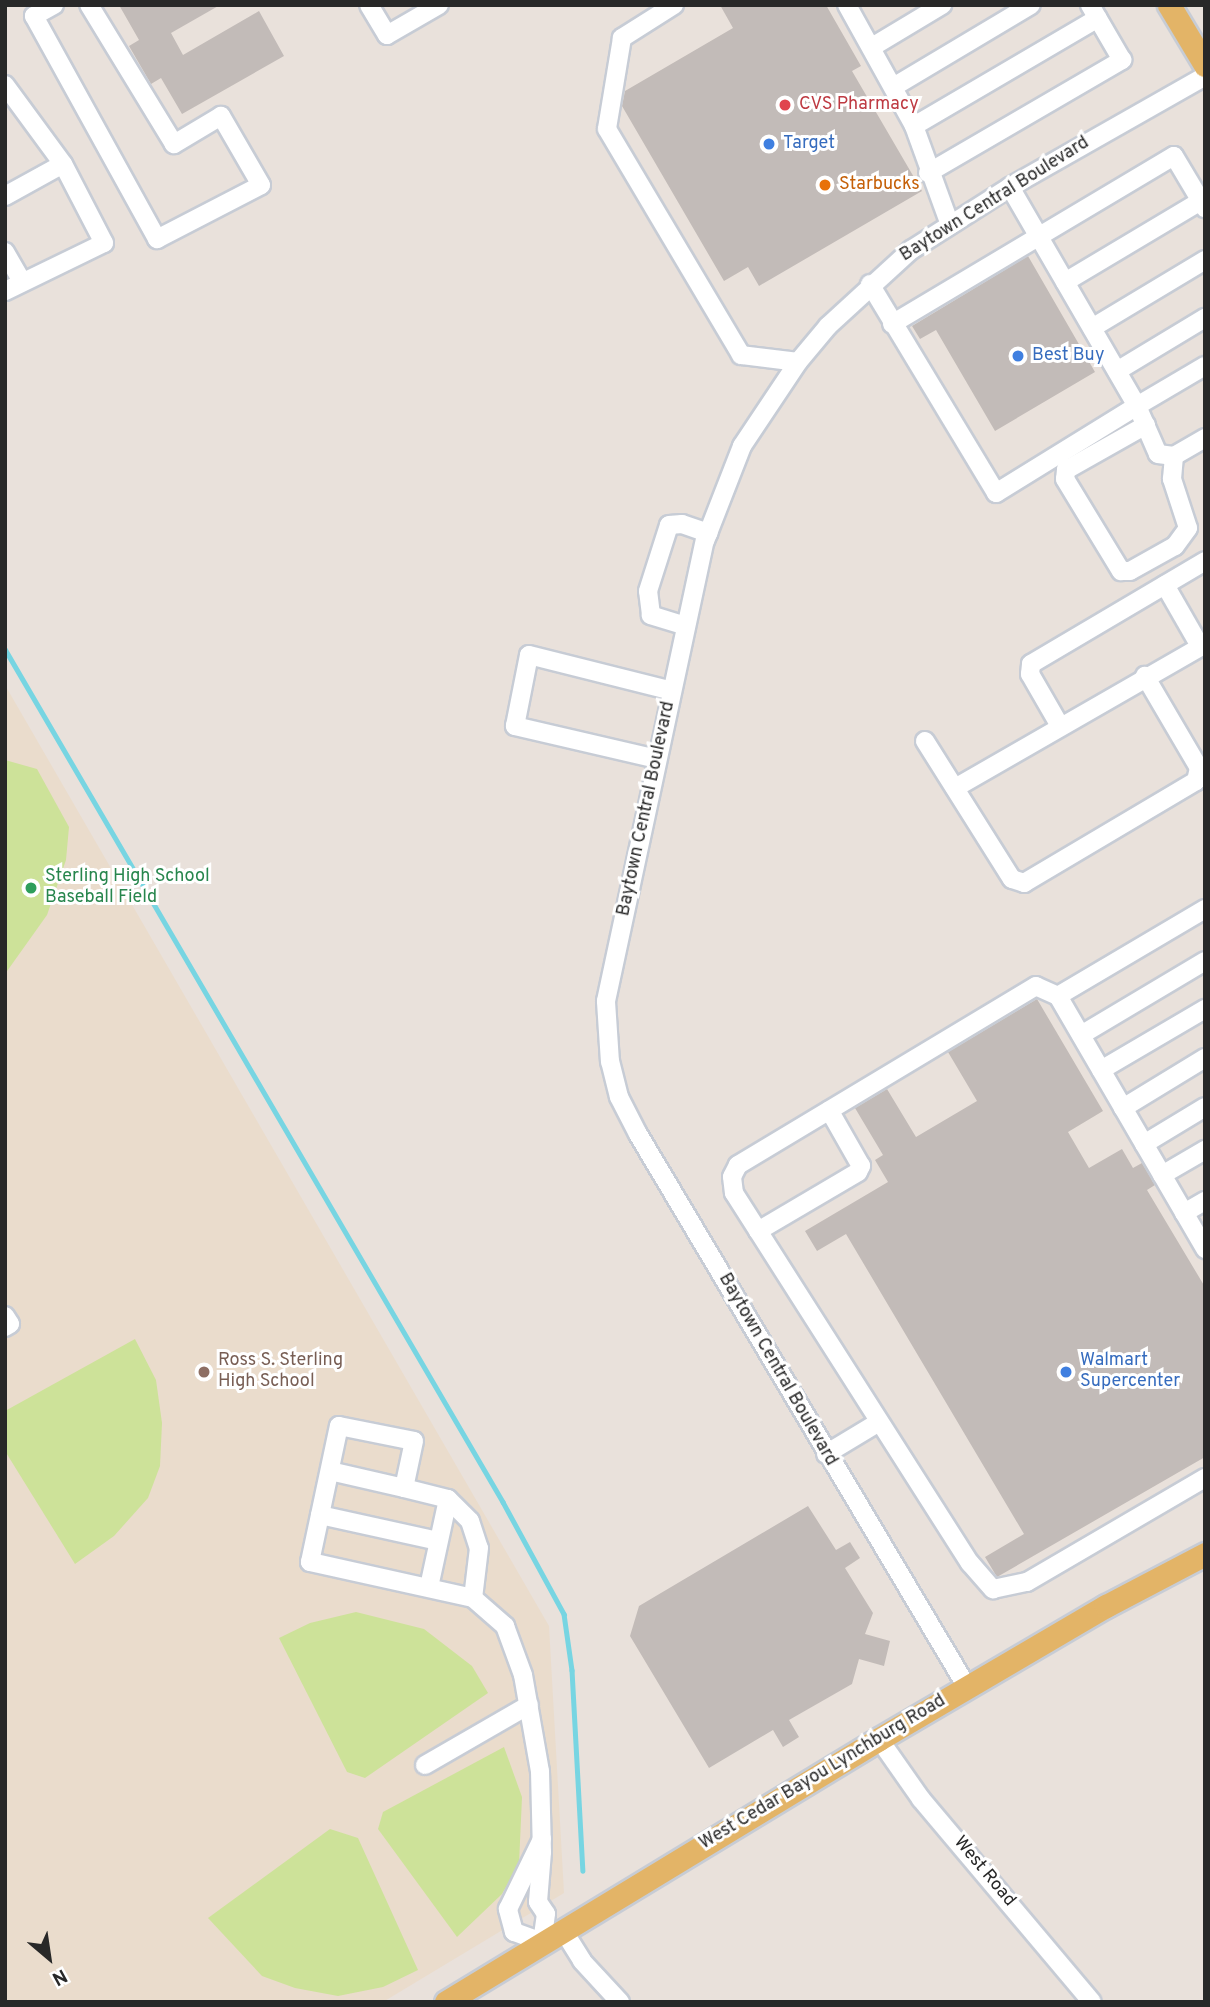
<!DOCTYPE html>
<html>
<head>
<meta charset="utf-8">
<style>
	body { margin:0 }
	#map { position:relative; width:1210px; height:2007px; overflow:hidden; background:#e9e1db; font-family:Overpass,sans-serif }
	div>[style] { position:absolute }
	[style*='--x'] { left:calc(var(--x)*1px); top:calc(var(--y)*1px); width:calc(var(--w)*1px); rotate:calc(var(--a)*1deg) }
	.education>* { inset:0; background:#eadccc }
	.pitch>* { inset:0; background:#cde299 }
	.stream>* { height:4.5px; margin:-2.25px; padding:0 2.25px; transform-origin:2.25px; border-radius:2.25px; background:#77d5e2 }
	.building>* { inset:0; background:#c2bbb8 }
	.roads { filter:drop-shadow(2px 0 #c7ccd5) drop-shadow(-2px 0 #c7ccd5) drop-shadow(0 2px #c7ccd5) drop-shadow(0 -2px #c7ccd5) }
	.minor>* { height:18px; margin:-9px; padding:0 9px; transform-origin:9px; border-radius:9px; background:#fff }
	.major>* { height:23px; margin:-11.5px; padding:0 11.5px; transform-origin:11.5px; border-radius:11.5px; background:#e3b467 }
	.dots>* { width:19px; height:19px; translate:-50% -50%; box-sizing:border-box; border:4px solid #fff; border-radius:50% }
	span { translate:-50% -50%; white-space:nowrap; text-align:center; line-height:1.15; -webkit-text-stroke:6px #fff; paint-order:stroke }
	.health-label { font-size:18px; color:#be3a42 }
	.left { translate:0 -50%; text-align:left }
	.shop-label { font-size:18px; color:#366cbe }
	.food-label { font-size:18px; color:#c56008 }
	.street-label { font-size:18px; color:#282828 }
	.leisure-label { font-size:18px; color:#27864d }
	.education-label { font-size:18px; color:#785e54 }
	.frame { position:absolute; inset:0; border:7px solid #282828; pointer-events:none }
	.north { position:absolute; left:14px; top:1923px; width:70px; height:70px; -webkit-text-stroke:5px #fff; paint-order:stroke; rotate:151deg; font-size:19px; font-weight:700; line-height:28px; text-align:center; color:#282828 }
	.north::after { content:''; display:block; margin:auto; width:24px; height:32px; background:#282828; clip-path:polygon(50% 0,100% 100%,50% 72%,0 100%) }
</style>
</head>
<body>
<div id="map">
	<div class="education">
		<div style="clip-path:polygon(5px 685px,549px 1626px,564px 1893px,383px 2002px,5px 2002px)"></div>
	</div>
	<div class="pitch">
		<div style="clip-path:polygon(5px 760px,37px 769px,69px 827px,66px 860px,47px 915px,5px 974px)"></div>
		<div style="clip-path:polygon(135px 1339px,156px 1380px,162px 1423px,160px 1466px,148px 1498px,114px 1536px,75px 1564px,5px 1451px,5px 1411px)"></div>
		<div style="clip-path:polygon(356px 1612px,424px 1629px,472px 1666px,488px 1693px,365px 1778px,347px 1772px,279px 1638px,310px 1623px)"></div>
		<div style="clip-path:polygon(504px 1747px,522px 1797px,519px 1864px,502px 1894px,457px 1937px,378px 1829px,383px 1812px)"></div>
		<div style="clip-path:polygon(330px 1829px,358px 1838px,418px 1970px,383px 1987px,338px 1996px,295px 1988px,262px 1976px,208px 1918px)"></div>
	</div>
	<div class="stream">
		<div style="--x:5;--y:649;--w:988;--a:59.72"></div>
		<div style="--x:503;--y:1502;--w:128;--a:61.4"></div>
		<div style="--x:564;--y:1614;--w:57;--a:81.9"></div>
		<div style="--x:572;--y:1670;--w:201;--a:86.9"></div>
	</div>
	<div class="building">
		<div style="clip-path:polygon(119px 5px,220px 5px,171px 33px,183px 55px,259px 11px,284px 56px,182px 114px,161px 78px,151px 84px,129px 46px,139px 40px)"></div>
		<div style="clip-path:polygon(720px 5px,826px 5px,861px 66px,852px 71px,922px 191px,759px 286px,748px 267px,724px 281px,622px 106px,625px 91px,733px 28px)"></div>
		<div style="clip-path:polygon(1028px 256px,1095px 372px,995px 431px,936px 330px,920px 339px,912px 326px)"></div>
		<div style="clip-path:polygon(1037px 999px,1103px 1111px,1068px 1132px,1089px 1168px,1122px 1149px,1133px 1168px,1142px 1163px,1155px 1185px,1147px 1190px,1205px 1287px,1205px 1457px,997px 1577px,985px 1557px,1024px 1534px,846px 1234px,817px 1251px,805px 1231px,888px 1182px,875px 1160px,883px 1155px,855px 1108px,887px 1089px,916px 1137px,977px 1101px,948px 1052px)"></div>
		<div style="clip-path:polygon(808px 1506px,836px 1550px,850px 1542px,860px 1558px,845px 1568px,873px 1613px,865px 1634px,890px 1641px,884px 1666px,859px 1659px,852px 1684px,789px 1720px,799px 1737px,783px 1747px,773px 1730px,709px 1768px,630px 1636px,639px 1606px)"></div>
	</div>
	<div class="roads">
		<div class="minor">
			<div style="--x:54;--y:5;--w:23;--a:151"></div>
			<div style="--x:34;--y:16;--w:255;--a:61.1"></div>
			<div style="--x:157;--y:239;--w:117;--a:-27.4"></div>
			<div style="--x:261;--y:185;--w:80;--a:-120.1"></div>
			<div style="--x:221;--y:116;--w:55;--a:149.2"></div>
			<div style="--x:174;--y:144;--w:163;--a:-121.4"></div>
			<div style="--x:369;--y:5;--w:35;--a:59"></div>
			<div style="--x:387;--y:35;--w:60;--a:-30"></div>
			<div style="--x:674;--y:5;--w:62;--a:147.6"></div>
			<div style="--x:622;--y:38;--w:92;--a:99.4"></div>
			<div style="--x:607;--y:129;--w:263;--a:59.3"></div>
			<div style="--x:741;--y:355;--w:57;--a:7"></div>
			<div style="--x:847;--y:5;--w:138;--a:61"></div>
			<div style="--x:914;--y:126;--w:105;--a:70"></div>
			<div style="--x:872;--y:47;--w:82;--a:-31"></div>
			<div style="--x:5;--y:85;--w:98;--a:53.7"></div>
			<div style="--x:63;--y:164;--w:89;--a:62.6"></div>
			<div style="--x:104;--y:243;--w:110;--a:154.1"></div>
			<div style="--x:895;--y:86;--w:158;--a:-30.8"></div>
			<div style="--x:914;--y:126;--w:213;--a:-30.4"></div>
			<div style="--x:928;--y:173;--w:225;--a:-30.2"></div>
			<div style="--x:1122;--y:60;--w:64;--a:-120.2"></div>
			<div style="--x:1010;--y:187;--w:253;--a:59.9"></div>
			<div style="--x:1137;--y:406;--w:79;--a:-30.5"></div>
			<div style="--x:5;--y:196;--w:66;--a:-28.9"></div>
			<div style="--x:5;--y:252;--w:34;--a:60"></div>
			<div style="--x:1065;--y:282;--w:158;--a:-30.8"></div>
			<div style="--x:870;--y:284;--w:244;--a:58.9"></div>
			<div style="--x:996;--y:493;--w:166;--a:-31.7"></div>
			<div style="--x:1137;--y:406;--w:52;--a:66.4"></div>
			<div style="--x:1158;--y:454;--w:16;--a:7"></div>
			<div style="--x:1174;--y:456;--w:36;--a:-30"></div>
			<div style="--x:892;--y:324;--w:328;--a:-30.8"></div>
			<div style="--x:1174;--y:156;--w:61;--a:59.2"></div>
			<div style="--x:1092;--y:328;--w:132;--a:-31"></div>
			<div style="--x:1117;--y:371;--w:103;--a:-31.1"></div>
			<div style="--x:1146;--y:425;--w:92;--a:150.6"></div>
			<div style="--x:1066;--y:470;--w:9;--a:96"></div>
			<div style="--x:1065;--y:479;--w:108;--a:58.7"></div>
			<div style="--x:1121;--y:571;--w:9;--a:0"></div>
			<div style="--x:1130;--y:571;--w:51;--a:-29.1"></div>
			<div style="--x:1175;--y:546;--w:22;--a:-54"></div>
			<div style="--x:1188;--y:528;--w:52;--a:-108.1"></div>
			<div style="--x:1172;--y:479;--w:23;--a:-85"></div>
			<div style="--x:1165;--y:585;--w:70;--a:60.2"></div>
			<div style="--x:686;--y:626;--w:37;--a:-163"></div>
			<div style="--x:651;--y:615;--w:24;--a:-97"></div>
			<div style="--x:648;--y:591;--w:69;--a:-72.3"></div>
			<div style="--x:669;--y:525;--w:13;--a:-4"></div>
			<div style="--x:682;--y:524;--w:28;--a:19"></div>
			<div style="--x:1060;--y:726;--w:60;--a:-120"></div>
			<div style="--x:1030;--y:674;--w:10;--a:-84"></div>
			<div style="--x:1031;--y:664;--w:202;--a:-30.6"></div>
			<div style="--x:925;--y:741;--w:163;--a:57.8"></div>
			<div style="--x:1012;--y:879;--w:13;--a:18"></div>
			<div style="--x:1024;--y:883;--w:200;--a:-30.7"></div>
			<div style="--x:1196;--y:781;--w:13;--a:-77"></div>
			<div style="--x:1199;--y:768;--w:107;--a:-120.4"></div>
			<div style="--x:657;--y:759;--w:146;--a:-166.9"></div>
			<div style="--x:515;--y:726;--w:72;--a:-78.8"></div>
			<div style="--x:529;--y:655;--w:147;--a:14.1"></div>
			<div style="--x:955;--y:788;--w:289;--a:-29.9"></div>
			<div style="--x:1205;--y:909;--w:171;--a:149.4"></div>
			<div style="--x:1058;--y:996;--w:293;--a:59.8"></div>
			<div style="--x:1058;--y:996;--w:24;--a:-156"></div>
			<div style="--x:1036;--y:986;--w:348;--a:149"></div>
			<div style="--x:738;--y:1165;--w:13;--a:117"></div>
			<div style="--x:732;--y:1177;--w:16;--a:83"></div>
			<div style="--x:734;--y:1193;--w:439;--a:57.5"></div>
			<div style="--x:970;--y:1563;--w:35;--a:49"></div>
			<div style="--x:993;--y:1589;--w:35;--a:-12"></div>
			<div style="--x:1027;--y:1582;--w:206;--a:-30.3"></div>
			<div style="--x:1081;--y:1035;--w:144;--a:-30.8"></div>
			<div style="--x:1101;--y:1070;--w:121;--a:-30.4"></div>
			<div style="--x:1123;--y:1108;--w:96;--a:-31.4"></div>
			<div style="--x:1144;--y:1144;--w:71;--a:-31.2"></div>
			<div style="--x:1162;--y:1175;--w:50;--a:-30.2"></div>
			<div style="--x:1184;--y:1213;--w:24;--a:-30"></div>
			<div style="--x:758;--y:1231;--w:116;--a:-30.5"></div>
			<div style="--x:858;--y:1172;--w:7;--a:-63"></div>
			<div style="--x:861;--y:1166;--w:64;--a:-119.7"></div>
			<div style="--x:5;--y:1316;--w:9;--a:58"></div>
			<div style="--x:10;--y:1324;--w:6;--a:149"></div>
			<div style="--x:339;--y:1426;--w:76;--a:11.3"></div>
			<div style="--x:414;--y:1441;--w:48;--a:102"></div>
			<div style="--x:404;--y:1488;--w:45;--a:14"></div>
			<div style="--x:448;--y:1499;--w:31;--a:45"></div>
			<div style="--x:470;--y:1521;--w:28;--a:72"></div>
			<div style="--x:479;--y:1548;--w:50;--a:96.8"></div>
			<div style="--x:473;--y:1598;--w:167;--a:-167.5"></div>
			<div style="--x:310;--y:1562;--w:139;--a:-78"></div>
			<div style="--x:826;--y:1454;--w:62;--a:-31.1"></div>
			<div style="--x:330;--y:1471;--w:76;--a:12.9"></div>
			<div style="--x:320;--y:1515;--w:121;--a:12.4"></div>
			<div style="--x:429;--y:1587;--w:90;--a:-77.8"></div>
			<div style="--x:473;--y:1598;--w:43;--a:41.2"></div>
			<div style="--x:505;--y:1626;--w:52;--a:69.8"></div>
			<div style="--x:523;--y:1675;--w:97;--a:80"></div>
			<div style="--x:540;--y:1771;--w:81;--a:88.6"></div>
			<div style="--x:542;--y:1852;--w:50;--a:94.6"></div>
			<div style="--x:538;--y:1902;--w:14;--a:56"></div>
			<div style="--x:546;--y:1914;--w:28;--a:98"></div>
			<div style="--x:542;--y:1942;--w:30;--a:-160"></div>
			<div style="--x:514;--y:1932;--w:24;--a:-105"></div>
			<div style="--x:508;--y:1909;--w:78;--a:-64.1"></div>
			<div style="--x:967;--y:1687;--w:643;--a:-120.75"></div>
			<div style="--x:638;--y:1134;--w:42;--a:-117.2"></div>
			<div style="--x:619;--y:1097;--w:36;--a:-104"></div>
			<div style="--x:610;--y:1062;--w:61;--a:-93.8"></div>
			<div style="--x:606;--y:1001;--w:471;--a:-77.9"></div>
			<div style="--x:705;--y:541;--w:102;--a:-68.7"></div>
			<div style="--x:742;--y:446;--w:101;--a:-56.3"></div>
			<div style="--x:798;--y:362;--w:47;--a:-50.2"></div>
			<div style="--x:828;--y:326;--w:113;--a:-42.5"></div>
			<div style="--x:911;--y:250;--w:117;--a:-32.5"></div>
			<div style="--x:1010;--y:187;--w:224;--a:-29.6"></div>
			<div style="--x:879;--y:1739;--w:73;--a:55"></div>
			<div style="--x:921;--y:1799;--w:265;--a:49.9"></div>
			<div style="--x:425;--y:1765;--w:120;--a:-30"></div>
			<div style="--x:563;--y:1930;--w:36;--a:58"></div>
			<div style="--x:582;--y:1961;--w:56;--a:47.2"></div>
		</div>
		<div class="major">
			<div style="--x:1169;--y:5;--w:70;--a:59"></div>
			<div style="--x:446;--y:2002;--w:507;--a:-31.27"></div>
			<div style="--x:879;--y:1739;--w:263;--a:-30.4"></div>
			<div style="--x:1106;--y:1606;--w:112;--a:-27.7"></div>
		</div>
	</div>
	<div class="dots">
		<div style="left:785px;top:105px;background:#e0444e"></div>
		<div style="left:769px;top:144px;background:#3f7fe0"></div>
		<div style="left:825px;top:185px;background:#e8710a"></div>
		<div style="left:1018px;top:356px;background:#3f7fe0"></div>
		<div style="left:31px;top:888px;background:#2e9e5b"></div>
		<div style="left:204px;top:1372px;background:#8d6e63"></div>
		<div style="left:1066px;top:1372px;background:#3f7fe0"></div>
	</div>
	<div class="health-label">
		<span class="left" style="left:799px;top:105px">CVS Pharmacy</span>
	</div>
	<div class="shop-label">
		<span class="left" style="left:783px;top:144px">Target</span>
		<span class="left" style="left:1032px;top:356px">Best Buy</span>
		<span class="left" style="left:1080px;top:1372px">Walmart<br>Supercenter</span>
	</div>
	<div class="food-label">
		<span class="left" style="left:839px;top:185px">Starbucks</span>
	</div>
	<div class="street-label">
		<span style="left:995px;top:200px;rotate:-32deg">Baytown Central Boulevard</span>
		<span style="left:647px;top:809px;rotate:-78deg">Baytown Central Boulevard</span>
		<span style="left:777px;top:1370px;rotate:60deg">Baytown Central Boulevard</span>
		<span style="left:823px;top:1773px;rotate:-31deg">West Cedar Bayou Lynchburg Road</span>
		<span style="left:984px;top:1872px;rotate:50deg">West Road</span>
	</div>
	<div class="leisure-label">
		<span class="left" style="left:45px;top:888px">Sterling High School<br>Baseball Field</span>
	</div>
	<div class="education-label">
		<span class="left" style="left:218px;top:1372px">Ross S. Sterling<br>High School</span>
	</div>
	<div class="frame"></div>
	<div class="north">N</div>
</div>
</body>
</html>
